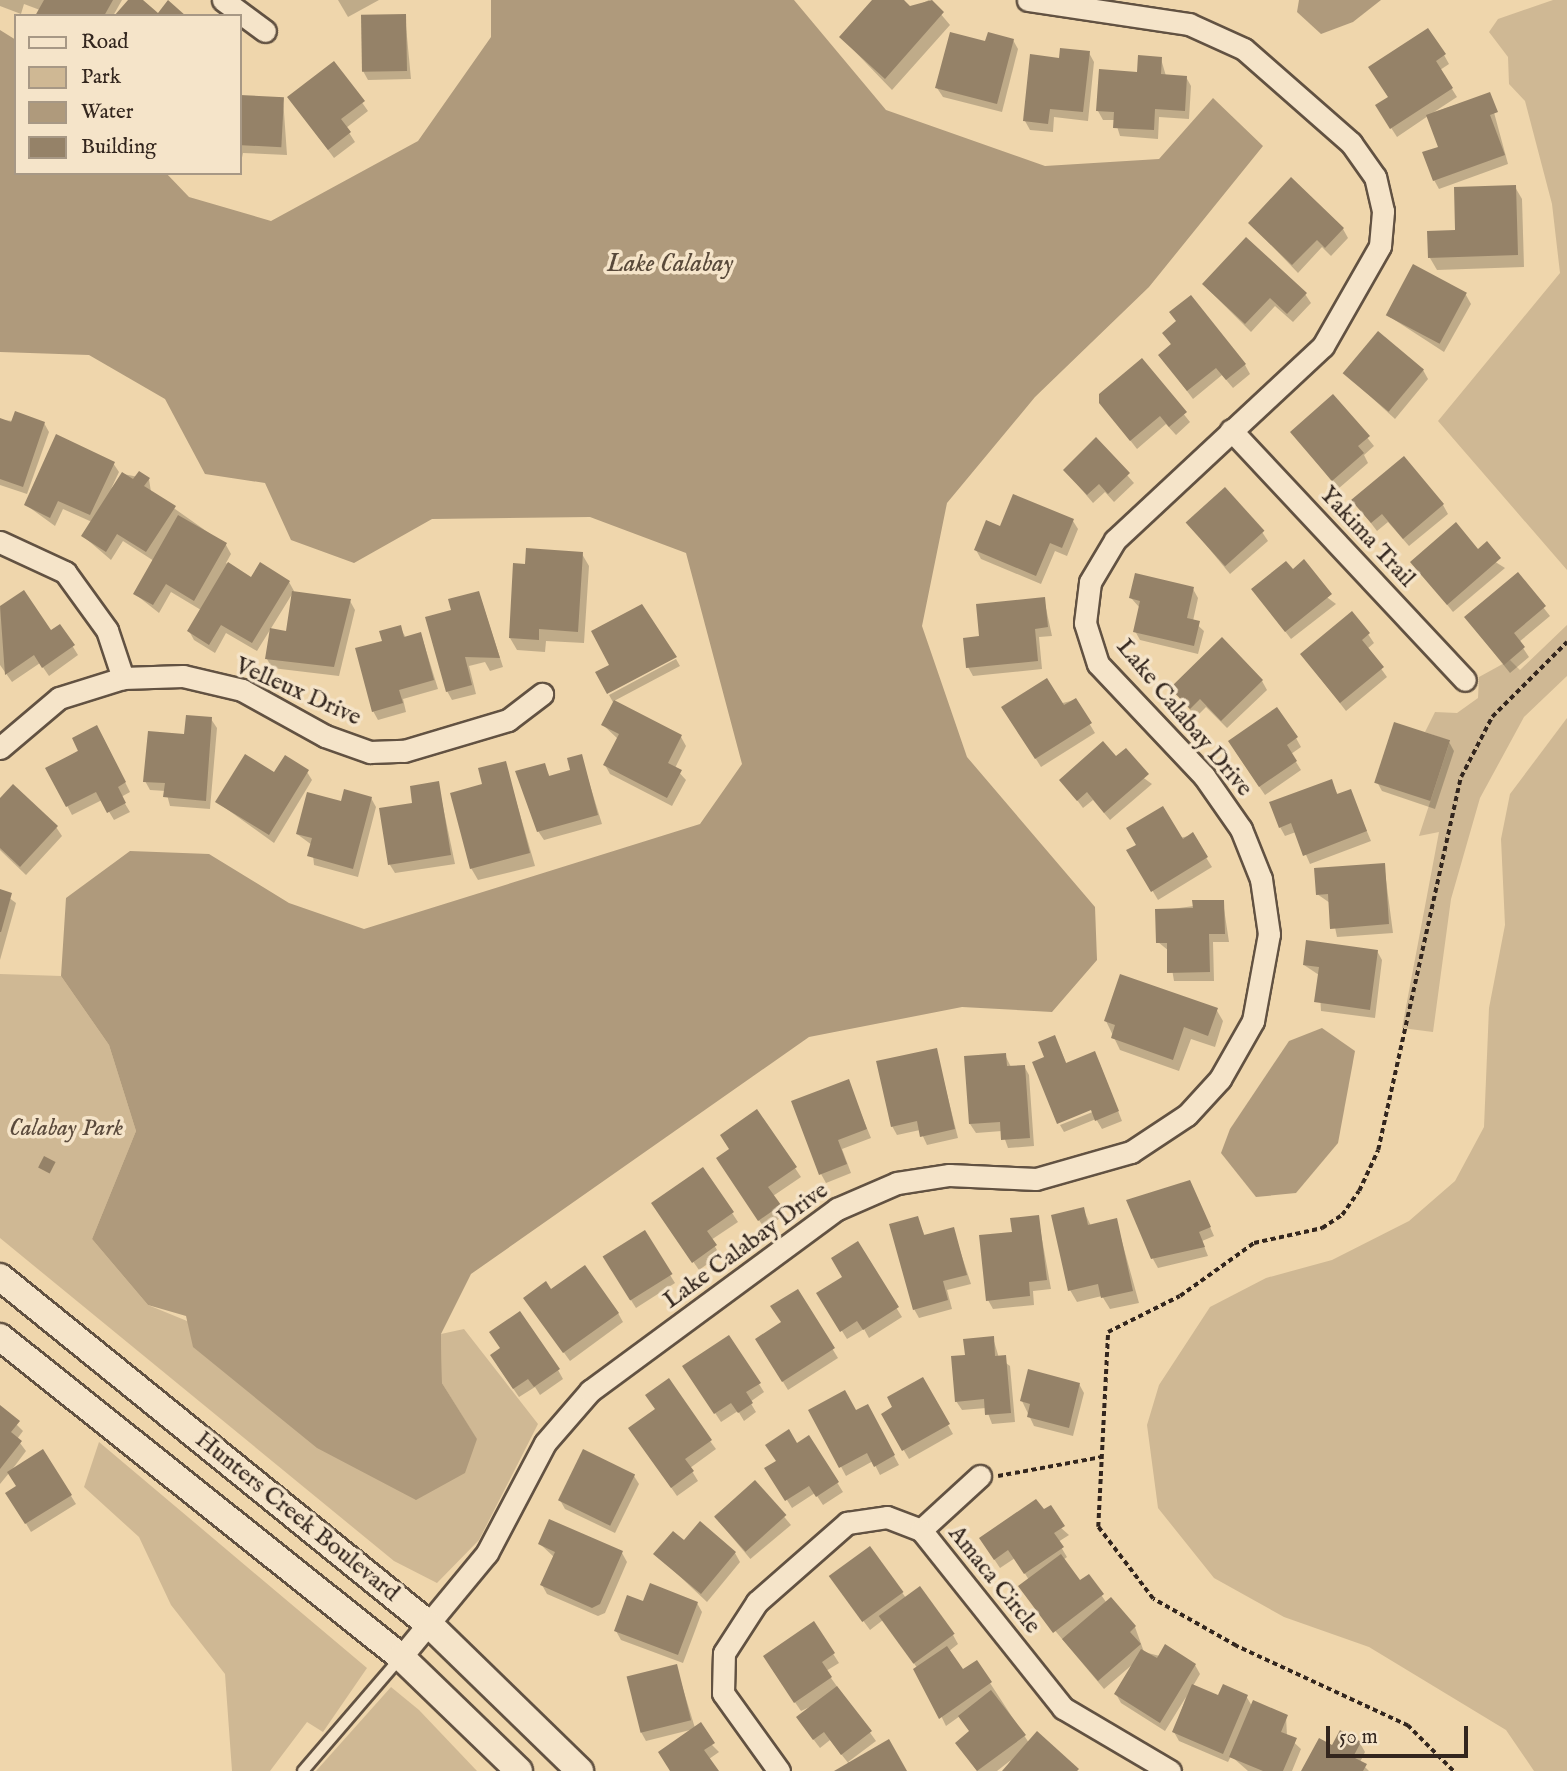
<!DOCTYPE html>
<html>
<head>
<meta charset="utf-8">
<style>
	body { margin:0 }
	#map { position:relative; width:1567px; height:1771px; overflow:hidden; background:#efd6ac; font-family:"IM FELL English",serif }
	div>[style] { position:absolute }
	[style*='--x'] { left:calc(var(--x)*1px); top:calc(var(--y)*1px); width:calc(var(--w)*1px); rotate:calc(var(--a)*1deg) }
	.green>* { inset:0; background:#cfb894 }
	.water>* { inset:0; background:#af9a7c }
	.shadow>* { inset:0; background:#0003; transform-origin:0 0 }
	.building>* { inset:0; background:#958268; transform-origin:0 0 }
	.path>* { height:3.5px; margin-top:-1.75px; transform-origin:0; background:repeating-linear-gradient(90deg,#33261e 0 5px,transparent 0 8.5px) }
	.roads { filter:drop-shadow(2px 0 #625242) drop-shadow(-2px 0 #625242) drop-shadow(0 2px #625242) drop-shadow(0 -2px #625242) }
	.service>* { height:10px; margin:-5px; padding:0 5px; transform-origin:5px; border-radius:5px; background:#f5e4c9 }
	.minor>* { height:21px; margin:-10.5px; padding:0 10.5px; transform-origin:10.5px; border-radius:10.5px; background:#f5e4c9 }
	.tertiary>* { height:26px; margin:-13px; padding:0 13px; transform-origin:13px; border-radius:13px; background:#f5e4c9 }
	span { translate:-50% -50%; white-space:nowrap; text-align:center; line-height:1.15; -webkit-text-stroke:7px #f5e4c9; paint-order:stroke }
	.street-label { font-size:24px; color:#33261e }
	.park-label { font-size:24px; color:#5a4a3c; font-style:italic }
	.water-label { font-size:26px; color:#58493a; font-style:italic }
	.legend { position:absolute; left:14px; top:14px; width:228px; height:161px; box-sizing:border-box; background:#f5e4c9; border:2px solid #a79885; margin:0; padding:9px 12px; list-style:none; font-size:21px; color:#33261e }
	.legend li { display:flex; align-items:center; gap:14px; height:35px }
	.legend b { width:35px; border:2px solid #a79885 }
	.scale { position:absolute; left:1326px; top:1726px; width:142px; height:32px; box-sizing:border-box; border:4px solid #33261e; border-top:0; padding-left:9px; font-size:21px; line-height:24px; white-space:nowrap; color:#33261e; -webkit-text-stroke:5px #f5e4c9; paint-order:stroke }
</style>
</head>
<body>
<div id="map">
	<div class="green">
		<div style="clip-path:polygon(1553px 0,1567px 0,1567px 570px,1438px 421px,1560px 273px,1552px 204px,1525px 101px,1509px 84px,1508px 57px,1489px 32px,1498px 19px)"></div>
		<div style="clip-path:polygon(1567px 625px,1567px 676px,1524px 717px,1480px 798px,1451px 899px,1433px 1032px,1402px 1028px,1439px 832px,1419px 836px,1450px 741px,1425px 732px,1435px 712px,1457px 713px,1478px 698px,1479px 677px,1510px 660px,1520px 670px)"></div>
		<div style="clip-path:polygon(1567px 718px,1567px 1771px,1534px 1771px,1506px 1730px,1369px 1647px,1284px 1617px,1214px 1578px,1158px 1508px,1147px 1425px,1159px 1385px,1210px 1307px,1266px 1278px,1332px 1260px,1409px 1221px,1455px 1181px,1484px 1127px,1489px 1008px,1505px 925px,1501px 839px,1510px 794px)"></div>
		<div style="clip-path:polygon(0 974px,61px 976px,109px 1045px,136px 1131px,92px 1239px,148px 1305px,477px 1440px,442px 1383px,441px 1334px,464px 1329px,538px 1424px,479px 1540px,437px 1583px,394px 1561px,0 1238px)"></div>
		<div style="clip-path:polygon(99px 1442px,367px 1668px,323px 1732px,307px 1722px,270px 1771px,232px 1771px,225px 1674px,171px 1605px,139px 1537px,84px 1487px)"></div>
		<div style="clip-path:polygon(391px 1687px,419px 1710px,477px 1771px,316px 1771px)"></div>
	</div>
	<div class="water">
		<div style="clip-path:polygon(491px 0,794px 0,886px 110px,1045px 166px,1159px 159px,1213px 98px,1263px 146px,1149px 287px,1035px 397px,947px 503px,922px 626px,967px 757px,1095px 907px,1097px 960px,1052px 1012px,962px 1007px,809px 1037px,471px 1274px,441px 1334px,442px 1383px,477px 1439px,465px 1473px,416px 1500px,317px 1448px,193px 1347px,186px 1316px,148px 1305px,92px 1239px,136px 1131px,109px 1045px,61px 976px,66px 898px,130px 851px,209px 854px,289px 903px,364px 929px,700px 824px,742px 764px,686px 553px,590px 517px,432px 519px,354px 563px,291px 540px,265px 483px,205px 474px,165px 399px,89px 355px,0 352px,0 30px,16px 40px,16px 173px,166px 173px,189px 197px,271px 221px,418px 141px,491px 37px)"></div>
		<div style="clip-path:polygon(1299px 0,1381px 0,1353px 22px,1321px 34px,1297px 12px)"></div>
		<div style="clip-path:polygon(1322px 1028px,1355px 1051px,1338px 1143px,1296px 1193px,1256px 1197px,1221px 1153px,1230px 1129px,1289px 1041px)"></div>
	</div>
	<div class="shadow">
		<div style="clip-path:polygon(0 0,122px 0,113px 16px,37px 16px,40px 10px,24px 4px,21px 14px,0 6px)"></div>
		<div style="clip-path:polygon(338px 0,379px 0,348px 17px)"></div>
		<div style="clip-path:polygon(874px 0,901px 0,910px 9px,929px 0,950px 25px,892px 90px,841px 37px)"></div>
		<div style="clip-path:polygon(405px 16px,411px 79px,368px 80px,363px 71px)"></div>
		<div style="clip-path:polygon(1013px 40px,1018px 49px,1002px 112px,943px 97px,937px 88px,987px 43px)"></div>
		<div style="clip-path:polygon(1089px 53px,1094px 62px,1088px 121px,1054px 117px,1053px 132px,1030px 130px,1025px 121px,1061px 60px)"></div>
		<div style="clip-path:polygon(1444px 55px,1449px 64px,1440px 70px,1457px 97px,1434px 112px,1489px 94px,1508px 164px,1439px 189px,1434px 180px,1440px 148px,1428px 116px,1397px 137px,1377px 106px,1389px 98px,1376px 77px)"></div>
		<div style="clip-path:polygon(1161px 59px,1166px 76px,1186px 77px,1191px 86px,1189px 119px,1159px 117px,1158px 139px,1120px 136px,1115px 120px,1103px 120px,1098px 111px)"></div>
		<div style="clip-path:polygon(334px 63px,368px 111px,346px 128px,355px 142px,334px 158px,295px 106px)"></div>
		<div style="clip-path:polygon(240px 97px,283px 98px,287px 155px,243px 153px,240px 167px)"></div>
		<div style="clip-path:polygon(1515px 187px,1522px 199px,1524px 267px,1437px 270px,1430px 258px)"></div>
		<div style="clip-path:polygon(1250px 223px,1343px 229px,1348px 238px,1331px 256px,1322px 247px,1298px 273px)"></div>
		<div style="clip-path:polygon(1204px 285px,1305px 294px,1311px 303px,1293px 322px,1275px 306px,1251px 332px)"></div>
		<div style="clip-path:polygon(1466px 295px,1471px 304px,1444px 352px,1387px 315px)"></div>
		<div style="clip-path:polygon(1164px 333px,1245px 365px,1250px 374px,1233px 388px,1222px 375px,1193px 399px,1160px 355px,1172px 346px)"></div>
		<div style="clip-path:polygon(1141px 361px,1190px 422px,1176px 435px,1166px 424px,1137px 449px,1101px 403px)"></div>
		<div style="clip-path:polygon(1423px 370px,1428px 379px,1395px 419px,1346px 374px)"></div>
		<div style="clip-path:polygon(1333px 396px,1374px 446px,1364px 455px,1368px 463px,1338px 489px,1292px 432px)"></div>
		<div style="clip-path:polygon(0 420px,44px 423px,49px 432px,27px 494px,0 485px)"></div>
		<div style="clip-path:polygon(1096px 440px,1134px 483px,1114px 502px,1105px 492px,1093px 503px,1065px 470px)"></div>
		<div style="clip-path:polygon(113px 463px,119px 472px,111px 489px,123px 474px,149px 479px,151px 492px,226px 545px,231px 554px,226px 563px,252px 579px,289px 582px,294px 591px,257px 651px,226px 633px,215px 653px,194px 640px,189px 631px,201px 610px,171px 592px,159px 613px,135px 594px,154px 561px,123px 541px,111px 560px,83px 536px,92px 522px,63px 509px,55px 526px,26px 505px)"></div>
		<div style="clip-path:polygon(1354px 501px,1443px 505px,1448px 514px,1409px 546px,1388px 522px,1377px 531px)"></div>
		<div style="clip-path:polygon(1073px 521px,1078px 529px,1067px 556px,1055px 551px,1041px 584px,981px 559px,976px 550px,1001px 528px)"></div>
		<div style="clip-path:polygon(1188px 523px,1262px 532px,1268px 541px,1230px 574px)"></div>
		<div style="clip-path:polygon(1478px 551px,1505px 568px,1453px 612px,1413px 562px)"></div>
		<div style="clip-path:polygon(582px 554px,589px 566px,584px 643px,546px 641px,545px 652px,517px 650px,510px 638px)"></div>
		<div style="clip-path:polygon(1292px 571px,1336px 604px,1291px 639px,1253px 589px)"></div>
		<div style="clip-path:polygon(1517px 574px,1550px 616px,1519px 642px,1529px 657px,1510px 673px,1466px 618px)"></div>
		<div style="clip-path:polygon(1193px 589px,1198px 598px,1193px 621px,1204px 631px,1198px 654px,1140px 640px,1135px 631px,1140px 608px,1131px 598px)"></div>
		<div style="clip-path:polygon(23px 592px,51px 632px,60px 626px,78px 655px,49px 676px,40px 663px,12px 682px,0 665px,0 608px)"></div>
		<div style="clip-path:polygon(479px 593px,503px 667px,490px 671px,485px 662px,469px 666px,476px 694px,452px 700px,447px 691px,454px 611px)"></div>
		<div style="clip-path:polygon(1044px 599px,1052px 636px,1039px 637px,1042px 669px,973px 676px,968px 667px)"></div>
		<div style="clip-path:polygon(350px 601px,355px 610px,339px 676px,272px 668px,267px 659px,288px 633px)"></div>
		<div style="clip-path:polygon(400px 627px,406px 638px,421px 634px,438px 689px,403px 699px,406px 712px,378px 720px,373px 711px)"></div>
		<div style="clip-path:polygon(1368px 634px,1374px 643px,1367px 649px,1387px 677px,1346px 711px,1302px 655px)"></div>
		<div style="clip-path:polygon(676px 659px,680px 666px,614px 701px,681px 737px,686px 746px,675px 768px,686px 780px,672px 806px,610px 774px,605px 765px,618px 739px,603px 725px,614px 704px,609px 695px)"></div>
		<div style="clip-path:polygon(1262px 681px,1267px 690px,1227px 728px,1206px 707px,1196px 717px,1172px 688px)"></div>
		<div style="clip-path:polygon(1075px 700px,1095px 733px,1041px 767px,1009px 716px)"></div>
		<div style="clip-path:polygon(211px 719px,217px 728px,210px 809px,170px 806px,166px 791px,150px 790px,145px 781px)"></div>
		<div style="clip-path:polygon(102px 736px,130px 792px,121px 797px,130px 812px,114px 820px,102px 800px,72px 815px,48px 769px)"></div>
		<div style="clip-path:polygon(1296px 738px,1301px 747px,1291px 754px,1301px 770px,1265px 795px,1235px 751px)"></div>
		<div style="clip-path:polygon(1449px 742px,1454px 751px,1435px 809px,1382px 791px,1377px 782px)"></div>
		<div style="clip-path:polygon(581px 756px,602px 824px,544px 840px,538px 831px,544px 765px,550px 777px,572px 771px)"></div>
		<div style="clip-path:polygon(1116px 758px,1152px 784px,1110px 820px,1093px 800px,1083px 808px,1062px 780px)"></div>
		<div style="clip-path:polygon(505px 763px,535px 866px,478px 880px,471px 868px,484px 785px)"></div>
		<div style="clip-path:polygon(307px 772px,312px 780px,274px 843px,217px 802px,275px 774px)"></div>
		<div style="clip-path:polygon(1331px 781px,1338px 795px,1350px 791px,1371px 841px,1310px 864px,1296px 832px,1285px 836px,1280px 827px)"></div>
		<div style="clip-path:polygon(438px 783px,455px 864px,395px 873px,390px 865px,414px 804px)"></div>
		<div style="clip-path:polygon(371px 798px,376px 807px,358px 877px,314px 865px,312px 845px,297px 834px,342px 803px)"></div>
		<div style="clip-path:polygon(0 800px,56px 827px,62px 836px,26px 875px,0 850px)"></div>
		<div style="clip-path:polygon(1192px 835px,1212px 867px,1158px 900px,1129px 851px)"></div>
		<div style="clip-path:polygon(1384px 865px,1393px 933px,1337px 937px,1330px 903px,1317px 894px)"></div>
		<div style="clip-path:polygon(0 891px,16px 903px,0 960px)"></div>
		<div style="clip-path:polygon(1223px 902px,1229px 942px,1213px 942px,1214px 981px,1174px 981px,1169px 951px,1158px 942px,1157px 911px)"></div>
		<div style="clip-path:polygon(1377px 951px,1382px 960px,1375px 1018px,1321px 1011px,1319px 975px,1304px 965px)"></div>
		<div style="clip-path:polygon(1216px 1009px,1223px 1021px,1215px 1047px,1191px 1039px,1179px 1071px,1120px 1050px,1106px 1021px)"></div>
		<div style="clip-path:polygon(1059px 1046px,1067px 1065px,1099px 1062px,1122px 1121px,1102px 1129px,1096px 1119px,1064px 1132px,1060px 1125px,1100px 1109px,1047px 1058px)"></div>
		<div style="clip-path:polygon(936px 1050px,958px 1138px,927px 1145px,920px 1130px,897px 1135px,892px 1126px)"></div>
		<div style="clip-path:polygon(1005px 1055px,1011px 1067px,1024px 1066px,1029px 1075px,1034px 1146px,1008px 1148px,1002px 1131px,976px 1133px,970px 1124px)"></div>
		<div style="clip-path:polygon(848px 1082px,871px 1138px,842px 1149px,851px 1173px,826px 1183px,821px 1174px)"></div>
		<div style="clip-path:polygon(757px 1111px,801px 1177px,773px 1196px,784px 1215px,765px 1229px,723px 1167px)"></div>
		<div style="clip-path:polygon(703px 1169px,738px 1222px,711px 1240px,720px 1255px,699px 1270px,659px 1212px)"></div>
		<div style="clip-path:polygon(1190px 1182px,1214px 1236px,1202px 1241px,1208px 1256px,1158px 1268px,1153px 1259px)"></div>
		<div style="clip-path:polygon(1083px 1209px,1091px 1226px,1116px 1220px,1139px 1303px,1110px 1309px,1102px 1296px,1077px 1302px,1070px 1290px)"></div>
		<div style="clip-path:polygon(1038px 1217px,1051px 1289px,1033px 1291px,1034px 1305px,993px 1309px,988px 1300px,1014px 1233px)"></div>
		<div style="clip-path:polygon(917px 1218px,925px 1236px,953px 1229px,971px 1284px,947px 1290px,952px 1309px,919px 1318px,914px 1309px)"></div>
		<div style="clip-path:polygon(644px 1233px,675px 1283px,636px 1308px,610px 1267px)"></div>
		<div style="clip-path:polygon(857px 1244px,902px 1317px,869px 1338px,864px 1329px,847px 1339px,819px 1294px,845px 1278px)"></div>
		<div style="clip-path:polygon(551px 1291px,618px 1313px,623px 1322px,570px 1361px,531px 1307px)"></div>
		<div style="clip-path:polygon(797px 1291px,838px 1358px,788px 1390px,757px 1339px,783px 1323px)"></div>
		<div style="clip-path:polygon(993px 1338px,999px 1358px,1010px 1366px,1015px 1422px,992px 1424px,986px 1408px,962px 1410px,956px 1401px,967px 1357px)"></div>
		<div style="clip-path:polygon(497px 1365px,558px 1370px,563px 1379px,540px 1395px,535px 1387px,519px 1397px)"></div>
		<div style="clip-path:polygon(690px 1375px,759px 1384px,764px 1392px,750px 1402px,756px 1412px,744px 1421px,738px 1411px,721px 1422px)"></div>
		<div style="clip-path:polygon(922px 1379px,953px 1434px,909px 1459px,883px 1415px)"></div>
		<div style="clip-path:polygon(1079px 1384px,1084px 1393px,1073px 1436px,1034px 1426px,1022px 1401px)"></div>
		<div style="clip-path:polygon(867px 1406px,899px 1465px,880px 1475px,873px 1461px,846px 1476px,811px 1411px,855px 1413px)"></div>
		<div style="clip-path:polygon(0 1408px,23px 1431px,17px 1439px,26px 1451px,11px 1471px,43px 1451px,76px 1504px,31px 1532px,8px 1493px,18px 1487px,9px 1473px,0 1484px)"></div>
		<div style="clip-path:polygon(636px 1437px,710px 1441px,716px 1449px,690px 1468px,698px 1481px,677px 1496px)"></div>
		<div style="clip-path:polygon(809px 1437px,843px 1492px,823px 1505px,815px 1493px,792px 1508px,767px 1468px)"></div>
		<div style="clip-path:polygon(634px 1476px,639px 1484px,615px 1533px,565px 1509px,560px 1500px)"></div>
		<div style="left:755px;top:1482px;width:56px;height:53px;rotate:50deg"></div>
		<div style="clip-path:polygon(1043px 1512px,1069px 1535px,1058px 1542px,1067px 1557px,1063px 1560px,1080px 1583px,1088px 1576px,1106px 1602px,1110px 1599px,1135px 1627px,1144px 1652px,1195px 1665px,1200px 1674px,1193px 1686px,1219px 1697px,1246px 1696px,1252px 1706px,1286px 1716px,1287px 1736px,1301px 1749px,1292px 1771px,1248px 1771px,1231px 1756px,1228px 1762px,1179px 1741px,1174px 1732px,1186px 1697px,1165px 1731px,1121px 1703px,1116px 1694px,1133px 1664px,1104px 1689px,1026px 1596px,1029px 1580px,1015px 1558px,1000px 1568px,986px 1547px)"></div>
		<div style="clip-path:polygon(684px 1542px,735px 1553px,740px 1562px,707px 1602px,656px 1554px)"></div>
		<div style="clip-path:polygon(540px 1544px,622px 1553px,627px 1562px,605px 1613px,598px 1616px,547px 1594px,542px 1585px,554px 1557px)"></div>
		<div style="clip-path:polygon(870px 1548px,906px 1598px,953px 1635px,958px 1644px,949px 1651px,963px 1672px,990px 1683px,1029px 1743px,1078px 1771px,1004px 1771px,1011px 1760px,997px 1771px,977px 1771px,957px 1743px,971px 1732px,960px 1716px,946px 1726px,918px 1669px,883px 1620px,870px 1630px,837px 1585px)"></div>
		<div style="clip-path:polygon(697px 1603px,702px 1612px,683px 1663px,621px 1640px,616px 1631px,644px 1604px)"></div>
		<div style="clip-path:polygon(814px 1624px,839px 1663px,826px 1671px,876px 1741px,848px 1762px,905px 1771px,838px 1771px,849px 1764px,830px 1740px,820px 1748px,804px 1727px,818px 1703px,801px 1711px,770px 1666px)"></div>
		<div style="clip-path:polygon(676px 1666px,695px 1728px,719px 1752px,709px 1759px,717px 1771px,671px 1771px,694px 1729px,646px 1741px,641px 1732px)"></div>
		<div style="clip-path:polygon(1360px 1743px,1365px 1752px,1360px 1762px,1369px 1771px,1303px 1771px,1333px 1747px)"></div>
	</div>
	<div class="building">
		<div style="clip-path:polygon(44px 0,113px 0,104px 16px,35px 16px)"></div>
		<div style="clip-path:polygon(128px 0,143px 0,158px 13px,168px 0,186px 16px,114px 16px)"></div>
		<div style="clip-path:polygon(872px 0,904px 0,910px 6px,932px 0,944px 12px,885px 79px,839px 37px)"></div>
		<div style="left:406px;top:14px;width:57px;height:45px;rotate:89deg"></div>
		<div style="clip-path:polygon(1428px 28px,1446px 54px,1436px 61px,1453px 88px,1390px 129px,1375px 105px,1388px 97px,1368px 67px)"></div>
		<div style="clip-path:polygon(950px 32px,985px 41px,988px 32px,1014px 39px,997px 104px,935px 88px)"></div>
		<div style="clip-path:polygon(1060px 48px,1090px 51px,1083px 112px,1050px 109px,1048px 124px,1023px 121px,1030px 54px,1059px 58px)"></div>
		<div style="clip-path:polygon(1138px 55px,1162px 57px,1161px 74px,1187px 76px,1185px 111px,1155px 109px,1154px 130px,1113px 128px,1114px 112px,1096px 111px,1099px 69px,1137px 72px)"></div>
		<div style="clip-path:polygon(334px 61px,365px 101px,341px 119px,351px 132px,328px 150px,287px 97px)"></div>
		<div style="clip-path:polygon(1490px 92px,1498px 112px,1490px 115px,1505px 155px,1433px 181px,1422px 152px,1438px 147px,1426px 115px)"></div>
		<div style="left:240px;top:95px;width:44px;height:50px;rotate:3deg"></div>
		<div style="clip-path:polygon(1291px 177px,1344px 228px,1325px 248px,1317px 240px,1292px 265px,1248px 223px)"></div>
		<div style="clip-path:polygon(1516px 185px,1518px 255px,1428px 258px,1427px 231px,1455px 230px,1454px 187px)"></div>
		<div style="clip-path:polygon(1246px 237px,1307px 293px,1287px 314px,1270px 298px,1245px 324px,1202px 284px)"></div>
		<div style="left:1413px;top:264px;width:61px;height:58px;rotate:28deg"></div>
		<div style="clip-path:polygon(1191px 295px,1246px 364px,1226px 380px,1216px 368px,1187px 391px,1158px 355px,1171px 344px,1162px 333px,1176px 321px,1169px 312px)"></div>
		<div style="left:1378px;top:331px;width:60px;height:55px;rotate:40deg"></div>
		<div style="clip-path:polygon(1142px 358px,1187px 412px,1169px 427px,1160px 416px,1130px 441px,1099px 403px,1099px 394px)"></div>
		<div style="clip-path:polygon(1333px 394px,1370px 436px,1358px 446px,1364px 453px,1332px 481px,1290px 432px)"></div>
		<div style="clip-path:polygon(15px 411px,45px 422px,23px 487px,0 479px,0 418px,11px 422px)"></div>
		<div style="clip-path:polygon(56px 434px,115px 462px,90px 515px,58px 501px,50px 518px,24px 505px)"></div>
		<div style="clip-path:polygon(1096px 437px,1130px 473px,1108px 494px,1099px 484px,1087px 495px,1063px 470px)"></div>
		<div style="clip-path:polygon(1404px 456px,1444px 504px,1403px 539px,1382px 514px,1371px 523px,1351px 500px)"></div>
		<div style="clip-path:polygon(139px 471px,150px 478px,144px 486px,176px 506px,146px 552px,117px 534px,106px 552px,81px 536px,122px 472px,133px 479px)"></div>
		<div style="left:1225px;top:487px;width:59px;height:53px;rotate:48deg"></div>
		<div style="clip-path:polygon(1013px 494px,1074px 519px,1062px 548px,1050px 543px,1036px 576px,974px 550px,986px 520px,1000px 526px)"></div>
		<div style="clip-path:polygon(178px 515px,227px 543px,194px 601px,166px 584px,153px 605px,133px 594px)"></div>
		<div style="clip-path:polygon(1456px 522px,1478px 549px,1487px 541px,1501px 558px,1447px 605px,1410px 562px)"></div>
		<div style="clip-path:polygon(526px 548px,583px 552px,578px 632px,539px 629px,539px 640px,509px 638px,513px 563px,525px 564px)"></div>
		<div style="clip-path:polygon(1304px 559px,1332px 594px,1285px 632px,1251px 589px,1286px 561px,1293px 569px)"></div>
		<div style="clip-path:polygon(228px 562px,251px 577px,260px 562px,290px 581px,252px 643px,221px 625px,209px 645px,187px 631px)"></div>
		<div style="clip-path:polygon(1518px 572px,1546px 606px,1514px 633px,1525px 647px,1504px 665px,1464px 617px)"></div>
		<div style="clip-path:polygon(1135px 573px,1194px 587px,1187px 618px,1200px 621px,1194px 646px,1133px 632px,1140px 601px,1129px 598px)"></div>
		<div style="clip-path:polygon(24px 590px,51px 630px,60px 624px,75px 645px,42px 668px,34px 655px,5px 675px,0 606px)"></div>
		<div style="clip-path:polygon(292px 591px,351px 599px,334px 667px,265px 659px,270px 628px,286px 631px)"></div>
		<div style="clip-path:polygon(479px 591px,500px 658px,465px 657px,472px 685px,446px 692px,425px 617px,451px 610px,448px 599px)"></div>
		<div style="clip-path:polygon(1045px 597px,1048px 627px,1035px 629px,1038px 661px,966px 668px,963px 638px,979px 636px,976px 604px)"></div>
		<div style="clip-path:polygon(642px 604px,677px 657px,607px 694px,595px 672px,609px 665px,591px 631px)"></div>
		<div style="clip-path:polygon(1352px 611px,1370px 633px,1362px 640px,1384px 667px,1340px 703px,1300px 654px)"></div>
		<div style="clip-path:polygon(401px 625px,404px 637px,421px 632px,434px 680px,399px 690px,403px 703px,372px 712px,355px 648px,382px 641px,379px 631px)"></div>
		<div style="clip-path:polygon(1222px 637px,1263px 680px,1221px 721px,1200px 699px,1190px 709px,1170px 688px)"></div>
		<div style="clip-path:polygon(1047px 678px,1064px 705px,1076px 698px,1092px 723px,1035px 759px,1001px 707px)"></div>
		<div style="clip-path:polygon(614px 700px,682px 735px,668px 763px,682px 770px,667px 798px,603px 765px,619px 734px,601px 725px)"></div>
		<div style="clip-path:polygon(1277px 707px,1298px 737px,1287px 745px,1297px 761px,1259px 787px,1228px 741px)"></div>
		<div style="clip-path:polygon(186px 715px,212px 717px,206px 801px,163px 797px,165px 783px,143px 782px,148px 731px,184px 734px)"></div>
		<div style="left:1394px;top:722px;width:59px;height:64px;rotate:18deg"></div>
		<div style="clip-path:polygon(97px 725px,126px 782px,118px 787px,126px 803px,107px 813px,96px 792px,66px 807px,45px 768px,78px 751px,72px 738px)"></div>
		<div style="clip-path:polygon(1103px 741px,1116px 756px,1126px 748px,1149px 774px,1104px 813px,1087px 792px,1077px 801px,1059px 780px)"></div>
		<div style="clip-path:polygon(245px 754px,274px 772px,285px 755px,309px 770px,269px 835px,215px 802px)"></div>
		<div style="clip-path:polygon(582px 754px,598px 815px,537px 832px,515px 771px,545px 763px,549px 776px,570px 770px,567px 758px)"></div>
		<div style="clip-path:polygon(506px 761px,530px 853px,470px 869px,450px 793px,482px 784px,478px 768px)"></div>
		<div style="clip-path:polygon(1332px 779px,1337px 794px,1351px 789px,1367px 831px,1303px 856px,1291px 823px,1279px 828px,1269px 802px)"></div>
		<div style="clip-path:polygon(439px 781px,451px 855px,388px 865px,379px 808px,412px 803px,410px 786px)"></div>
		<div style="clip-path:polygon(13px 784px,58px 826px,20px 867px,0 848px,0 798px)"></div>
		<div style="clip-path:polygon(344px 789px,372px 797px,353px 869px,307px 856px,312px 838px,296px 834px,307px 792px,341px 801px)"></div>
		<div style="clip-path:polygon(1163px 806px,1183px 839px,1193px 832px,1208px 857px,1151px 892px,1126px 850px,1136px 845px,1126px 828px)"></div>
		<div style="clip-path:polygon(1385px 863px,1389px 924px,1330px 929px,1328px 894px,1316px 895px,1314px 868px)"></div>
		<div style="clip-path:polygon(0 889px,12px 893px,1px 932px,0 932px)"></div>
		<div style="clip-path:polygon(1192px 900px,1224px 900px,1225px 934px,1209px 934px,1210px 972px,1167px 973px,1167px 943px,1156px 943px,1155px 909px,1193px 908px)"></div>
		<div style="clip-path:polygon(1306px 940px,1378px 950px,1370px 1010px,1314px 1002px,1319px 967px,1303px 965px)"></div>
		<div style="clip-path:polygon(1120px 974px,1218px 1008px,1208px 1036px,1184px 1027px,1173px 1060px,1111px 1038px,1115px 1025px,1104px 1021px)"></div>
		<div style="clip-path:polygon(1055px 1035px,1066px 1063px,1095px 1051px,1119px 1111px,1095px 1121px,1091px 1110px,1057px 1124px,1032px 1062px,1044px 1057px,1038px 1042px)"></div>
		<div style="clip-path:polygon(937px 1048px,955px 1129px,920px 1137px,917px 1121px,891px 1127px,876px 1061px)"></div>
		<div style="clip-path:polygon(1006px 1053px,1007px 1066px,1025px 1065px,1030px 1138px,1001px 1140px,1000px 1122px,969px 1124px,964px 1056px)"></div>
		<div style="clip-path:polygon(849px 1079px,867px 1129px,838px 1140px,847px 1164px,819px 1175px,791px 1101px)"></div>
		<div style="clip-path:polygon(757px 1109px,797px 1167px,768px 1187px,781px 1205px,758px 1221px,716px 1158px,729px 1149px,720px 1135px)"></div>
		<div style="left:44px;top:1156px;width:13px;height:13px;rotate:27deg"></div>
		<div style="clip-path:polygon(703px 1167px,734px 1212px,707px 1231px,717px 1245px,692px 1263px,651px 1203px)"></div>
		<div style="clip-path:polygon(1190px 1180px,1211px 1227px,1199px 1232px,1205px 1247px,1151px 1259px,1126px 1200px)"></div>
		<div style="clip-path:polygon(1084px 1207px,1088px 1225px,1117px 1218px,1133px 1291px,1101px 1298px,1098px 1284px,1068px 1291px,1051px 1215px)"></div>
		<div style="clip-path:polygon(1039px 1215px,1047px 1280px,1029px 1282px,1030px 1296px,986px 1301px,979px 1235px,1012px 1232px,1010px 1218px)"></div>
		<div style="clip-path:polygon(918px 1216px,924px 1235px,954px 1227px,967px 1275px,943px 1281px,948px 1300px,913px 1310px,889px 1224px)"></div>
		<div style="left:645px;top:1230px;width:52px;height:50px;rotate:58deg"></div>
		<div style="clip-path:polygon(858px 1241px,899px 1307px,863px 1330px,857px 1321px,840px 1332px,816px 1293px,842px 1277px,831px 1258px)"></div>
		<div style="clip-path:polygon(585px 1265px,619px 1313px,563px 1353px,523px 1298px,546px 1281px,551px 1289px)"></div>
		<div style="clip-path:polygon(798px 1289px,835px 1348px,782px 1382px,755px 1339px,781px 1322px,770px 1306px)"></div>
		<div style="clip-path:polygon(520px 1311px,560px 1369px,534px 1387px,528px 1379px,513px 1389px,490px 1355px,500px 1348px,489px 1332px)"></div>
		<div style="clip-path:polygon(729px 1335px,761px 1383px,746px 1392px,753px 1403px,738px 1413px,731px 1403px,714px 1414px,682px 1366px)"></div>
		<div style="clip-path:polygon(994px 1336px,995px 1356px,1006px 1355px,1011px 1413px,985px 1415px,984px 1399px,955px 1402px,951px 1356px,965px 1355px,963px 1339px)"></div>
		<div style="clip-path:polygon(1028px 1369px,1080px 1383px,1069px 1428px,1027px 1417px,1030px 1404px,1020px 1401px)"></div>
		<div style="clip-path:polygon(923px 1377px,950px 1424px,902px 1451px,881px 1414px,892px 1407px,887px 1397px)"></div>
		<div style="clip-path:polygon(669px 1378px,712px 1440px,685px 1459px,694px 1471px,671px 1488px,628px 1428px,655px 1409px,645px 1395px)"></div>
		<div style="clip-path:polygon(845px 1390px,856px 1410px,868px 1404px,895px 1455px,874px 1467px,867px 1453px,839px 1468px,808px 1410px)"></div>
		<div style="clip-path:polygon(0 1405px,20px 1421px,11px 1432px,22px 1441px,0 1469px)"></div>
		<div style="clip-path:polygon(789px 1429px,797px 1443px,809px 1435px,839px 1482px,816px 1497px,809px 1486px,785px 1501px,764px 1468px,776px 1461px,765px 1445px)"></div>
		<div style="clip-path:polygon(43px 1449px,72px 1495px,25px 1524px,5px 1493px,16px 1486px,7px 1472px)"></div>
		<div style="left:583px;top:1449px;width:58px;height:57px;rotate:26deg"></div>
		<div style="left:755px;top:1480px;width:47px;height:55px;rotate:48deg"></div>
		<div style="clip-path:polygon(1036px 1499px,1044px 1509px,1051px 1505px,1065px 1526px,1054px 1533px,1064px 1547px,1024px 1574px,1008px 1550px,994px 1560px,979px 1538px)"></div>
		<div style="clip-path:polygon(549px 1519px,623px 1551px,600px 1604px,592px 1608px,540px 1585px,555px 1552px,538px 1544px)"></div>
		<div style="clip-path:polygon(700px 1521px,736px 1552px,701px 1594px,653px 1554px,673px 1531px,684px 1540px)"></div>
		<div style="left:870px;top:1546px;width:57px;height:51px;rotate:54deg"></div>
		<div style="clip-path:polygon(1061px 1554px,1080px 1580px,1089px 1574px,1104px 1594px,1053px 1633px,1018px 1586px)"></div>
		<div style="clip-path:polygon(650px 1583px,698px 1602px,678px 1655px,614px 1631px,627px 1595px,643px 1601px)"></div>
		<div style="left:920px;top:1586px;width:59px;height:51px;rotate:54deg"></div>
		<div style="clip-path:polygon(1111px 1597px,1136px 1626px,1130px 1632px,1141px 1644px,1098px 1681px,1062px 1639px)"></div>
		<div style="clip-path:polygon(814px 1621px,835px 1653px,822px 1662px,832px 1677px,794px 1703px,763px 1656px)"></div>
		<div style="clip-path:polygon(1165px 1644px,1196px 1664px,1160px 1723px,1114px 1694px,1141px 1649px,1157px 1658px)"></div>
		<div style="clip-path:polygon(947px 1646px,963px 1669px,977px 1660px,992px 1682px,939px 1719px,913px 1669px)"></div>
		<div style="left:677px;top:1664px;width:58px;height:52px;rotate:76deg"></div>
		<div style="clip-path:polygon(1192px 1684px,1218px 1695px,1223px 1684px,1248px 1695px,1223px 1754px,1172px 1732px)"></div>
		<div style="clip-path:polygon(837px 1686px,872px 1731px,841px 1755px,824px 1732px,813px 1740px,796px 1717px)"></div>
		<div style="clip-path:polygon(991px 1690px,1026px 1735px,977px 1771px,955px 1743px,969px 1731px,958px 1716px)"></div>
		<div style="clip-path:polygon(1253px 1700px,1288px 1715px,1281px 1732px,1297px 1738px,1283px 1771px,1263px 1771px,1229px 1757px)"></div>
		<div style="clip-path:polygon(701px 1722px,715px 1743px,704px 1750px,719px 1771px,670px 1771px,658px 1752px)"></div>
		<div style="clip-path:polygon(1340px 1730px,1361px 1742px,1353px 1757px,1367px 1764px,1363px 1771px,1301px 1771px,1319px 1738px,1332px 1745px)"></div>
		<div style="clip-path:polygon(1037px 1731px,1079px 1769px,1077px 1771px,1002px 1771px)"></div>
		<div style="clip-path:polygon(889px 1739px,907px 1771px,834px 1771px)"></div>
	</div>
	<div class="path">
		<div style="--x:998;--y:1476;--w:106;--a:-10.4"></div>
		<div style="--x:1453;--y:1771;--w:64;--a:-135"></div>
		<div style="--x:1408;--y:1726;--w:190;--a:-155.1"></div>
		<div style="--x:1236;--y:1646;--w:95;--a:-150.5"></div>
		<div style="--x:1153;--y:1599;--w:91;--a:-127.4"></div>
		<div style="--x:1098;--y:1527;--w:195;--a:-87.1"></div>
		<div style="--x:1108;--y:1332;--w:80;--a:-26.6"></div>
		<div style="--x:1180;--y:1296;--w:91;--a:-35.6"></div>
		<div style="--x:1254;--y:1243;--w:70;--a:-12.4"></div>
		<div style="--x:1322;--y:1228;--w:24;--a:-33"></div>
		<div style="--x:1342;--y:1215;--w:29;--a:-55"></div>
		<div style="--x:1359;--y:1191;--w:45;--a:-65.1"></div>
		<div style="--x:1378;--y:1150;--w:382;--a:-77.5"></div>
		<div style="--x:1461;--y:777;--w:68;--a:-62.7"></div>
		<div style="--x:1492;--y:717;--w:106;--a:-45"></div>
	</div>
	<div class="roads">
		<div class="service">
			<div style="--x:303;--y:1771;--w:150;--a:-49.3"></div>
		</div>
		<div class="minor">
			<div style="--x:223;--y:0;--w:52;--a:36.4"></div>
			<div style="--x:1231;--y:430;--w:342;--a:46.9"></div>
			<div style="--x:0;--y:542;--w:72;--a:24.8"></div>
			<div style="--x:65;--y:572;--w:72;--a:54.1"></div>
			<div style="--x:107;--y:630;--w:51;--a:71.6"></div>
			<div style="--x:0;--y:748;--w:77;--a:-40.3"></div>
			<div style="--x:59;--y:698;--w:67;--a:-17.4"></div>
			<div style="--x:123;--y:678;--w:60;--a:-1.9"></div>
			<div style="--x:183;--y:676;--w:61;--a:13.3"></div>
			<div style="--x:242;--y:690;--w:95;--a:29"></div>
			<div style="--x:325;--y:736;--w:48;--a:19.6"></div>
			<div style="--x:370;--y:752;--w:34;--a:-2"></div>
			<div style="--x:404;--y:751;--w:109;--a:-16.6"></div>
			<div style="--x:508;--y:720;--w:43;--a:-37.4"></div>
			<div style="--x:921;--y:1530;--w:80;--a:-42.5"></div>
			<div style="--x:401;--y:1657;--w:135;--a:-50.4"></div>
			<div style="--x:487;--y:1553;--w:124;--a:-62.2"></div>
			<div style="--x:545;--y:1443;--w:69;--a:-49.1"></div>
			<div style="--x:590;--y:1391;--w:307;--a:-36.4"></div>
			<div style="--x:837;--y:1209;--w:65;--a:-23.4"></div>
			<div style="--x:897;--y:1183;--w:53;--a:-8.7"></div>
			<div style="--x:949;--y:1175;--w:87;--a:2.6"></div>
			<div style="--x:1036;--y:1179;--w:99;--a:-15.9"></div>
			<div style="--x:1131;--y:1152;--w:67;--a:-33.5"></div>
			<div style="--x:1187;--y:1115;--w:49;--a:-47.5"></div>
			<div style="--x:1220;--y:1079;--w:67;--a:-60.4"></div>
			<div style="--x:1253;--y:1021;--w:88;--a:-79.6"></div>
			<div style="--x:1269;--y:934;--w:56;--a:-98.3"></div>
			<div style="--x:1261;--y:879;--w:54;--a:-111.8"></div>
			<div style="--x:1241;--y:829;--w:65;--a:-124.9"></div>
			<div style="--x:1204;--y:776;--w:154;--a:-133.4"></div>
			<div style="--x:1098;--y:664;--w:43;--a:-107.6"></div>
			<div style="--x:1085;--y:623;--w:41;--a:-83"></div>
			<div style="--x:1090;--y:582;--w:49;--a:-59.2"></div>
			<div style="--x:1115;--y:540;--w:284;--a:-43"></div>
			<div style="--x:1323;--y:346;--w:115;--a:-60.3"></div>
			<div style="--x:1380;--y:246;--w:35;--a:-85"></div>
			<div style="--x:1383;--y:211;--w:35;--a:-103"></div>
			<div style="--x:1375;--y:177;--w:42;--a:-125.2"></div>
			<div style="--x:1351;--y:143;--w:142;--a:-138.7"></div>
			<div style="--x:1244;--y:49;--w:60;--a:-155.6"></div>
			<div style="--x:1189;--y:24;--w:163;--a:-171.5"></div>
			<div style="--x:779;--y:1771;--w:96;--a:-125.7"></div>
			<div style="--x:723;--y:1693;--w:40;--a:-88.6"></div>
			<div style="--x:724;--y:1653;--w:61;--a:-57.1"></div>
			<div style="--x:757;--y:1602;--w:120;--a:-41.3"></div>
			<div style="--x:847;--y:1523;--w:40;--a:-8.5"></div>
			<div style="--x:887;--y:1517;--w:36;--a:21"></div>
			<div style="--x:921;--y:1530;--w:228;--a:51.4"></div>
			<div style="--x:1063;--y:1708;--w:124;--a:30.5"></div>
		</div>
		<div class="tertiary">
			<div style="--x:0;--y:1277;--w:555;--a:39"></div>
			<div style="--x:431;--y:1626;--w:208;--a:44.2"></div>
			<div style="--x:0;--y:1337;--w:513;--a:38.59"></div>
			<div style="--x:401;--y:1657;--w:164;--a:44"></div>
		</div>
	</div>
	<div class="street-label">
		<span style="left:1367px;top:537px;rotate:47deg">Yakima Trail</span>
		<span style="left:298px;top:692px;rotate:24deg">Velleux Drive</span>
		<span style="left:1184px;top:718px;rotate:50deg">Lake Calabay Drive</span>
		<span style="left:746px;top:1246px;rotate:-36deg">Lake Calabay Drive</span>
		<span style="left:297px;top:1517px;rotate:39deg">Hunters Creek Boulevard</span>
		<span style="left:994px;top:1580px;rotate:51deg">Amaca Circle</span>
	</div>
	<div class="park-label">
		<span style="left:66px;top:1129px">Calabay Park</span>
	</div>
	<div class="water-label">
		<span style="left:670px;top:264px">Lake Calabay</span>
	</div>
	<ul class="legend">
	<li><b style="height:9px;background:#f5e4c9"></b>Road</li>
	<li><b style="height:19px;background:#cfb894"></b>Park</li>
	<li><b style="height:19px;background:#af9a7c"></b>Water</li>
	<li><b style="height:19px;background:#958268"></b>Building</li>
	</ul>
	<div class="scale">50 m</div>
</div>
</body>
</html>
